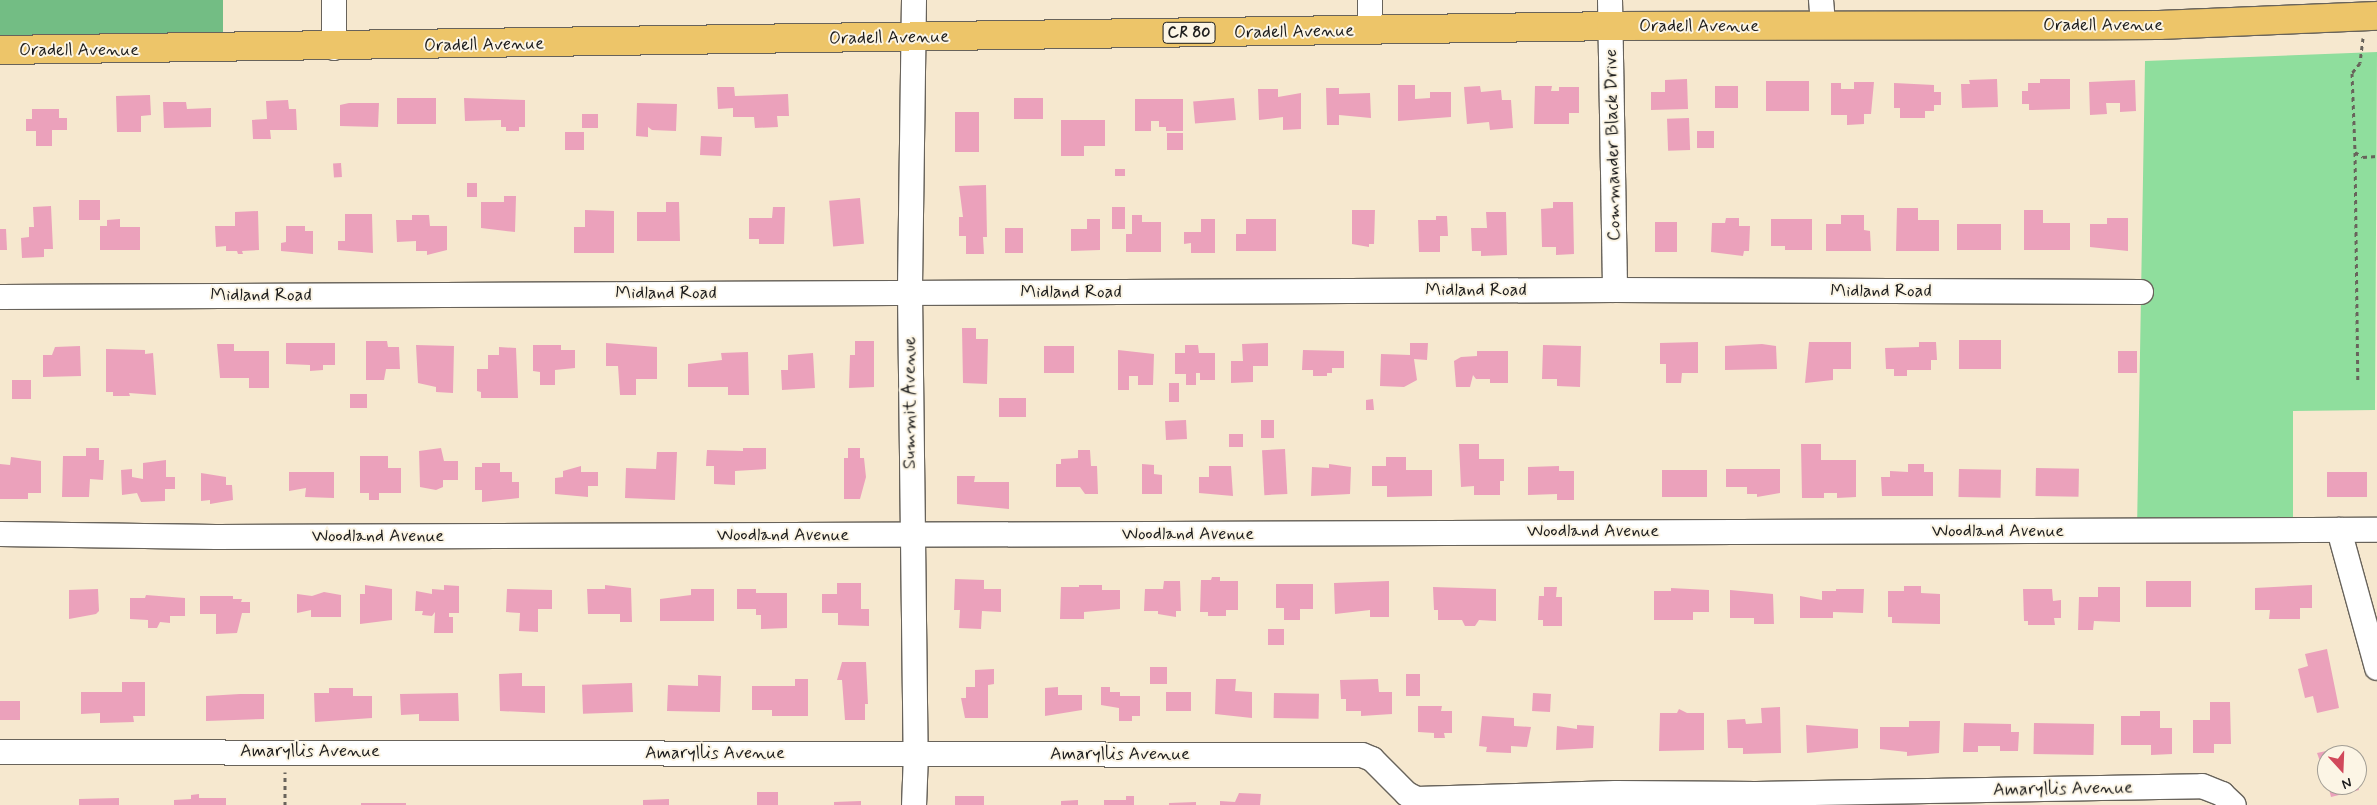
<!DOCTYPE html>
<html>
<head>
<meta charset="utf-8">
<style>
	body { margin:0 }
	#map { position:relative; width:2377px; height:805px; overflow:hidden; background:#f6e8cf; font-family:Mynerve,sans-serif }
	div>[style] { position:absolute }
	[style*='--x'] { left:calc(var(--x)*1px); top:calc(var(--y)*1px); width:calc(var(--w)*1px); rotate:calc(var(--a)*1deg) }
	.green>* { inset:0; background:#8fde9d }
	.forest>* { inset:0; background:#73bd84; transform-origin:0 0 }
	.building>* { inset:0; background:#eba1bb; transform-origin:0 0 }
	.path>* { height:3px; margin-top:-1.5px; transform-origin:0; background:repeating-linear-gradient(90deg,#68635b 0 4px,transparent 0 8px) }
	.roads { filter:drop-shadow(1px 0 #68635b) drop-shadow(-1px 0 #68635b) drop-shadow(0 1px #68635b) drop-shadow(0 -1px #68635b) }
	.minor>* { height:24px; margin:-12px; padding:0 12px; transform-origin:12px; border-radius:12px; background:#fff }
	.major>* { height:28px; margin:-14px; padding:0 14px; transform-origin:14px; border-radius:14px; background:#edc569 }
	span { translate:-50% -50%; white-space:nowrap; text-align:center; line-height:1.15; -webkit-text-stroke:4px #fcf5e5; paint-order:stroke }
	.shield-label span { padding:1px 4px; background:#fcf5e5; border:1px solid; border-radius:4px; -webkit-text-stroke-width:0 }
	.shield-label { font-size:16px; color:#1c1c1c; font-weight:700 }
	.street-label { font-size:18px; color:#1c1c1c }
	.north { position:absolute; left:2317px; top:745px; width:50px; height:50px; box-sizing:border-box; background:#fcf5e5; border:1px solid #a29e95; border-radius:50%; rotate:160deg; font-size:14px; font-weight:700; line-height:20px; text-align:center; color:#1c1c1c }
	.north::after { content:''; display:block; margin:auto; width:18px; height:22px; background:#d1495b; clip-path:polygon(50% 0,100% 100%,50% 72%,0 100%) }
</style>
</head>
<body>
<div id="map">
	<div class="green">
		<div style="clip-path:polygon(2377px 52px,2375px 410px,2293px 411px,2293px 530px,2137px 530px,2145px 61px)"></div>
	</div>
	<div class="forest">
		<div style="left:0;top:0;width:223px;height:50px"></div>
	</div>
	<div class="building">
		<div style="clip-path:polygon(1687px 79px,1688px 109px,1651px 110px,1651px 92px,1665px 92px,1665px 80px)"></div>
		<div style="clip-path:polygon(1997px 79px,1998px 107px,1962px 108px,1961px 84px,1970px 84px,1969px 80px)"></div>
		<div style="clip-path:polygon(2040px 79px,2070px 79px,2070px 109px,2029px 110px,2029px 104px,2022px 104px,2022px 91px,2028px 91px,2028px 83px,2040px 83px)"></div>
		<div style="clip-path:polygon(2135px 80px,2136px 111px,2120px 112px,2120px 103px,2106px 103px,2107px 114px,2090px 115px,2089px 82px)"></div>
		<div style="left:1809px;top:81px;width:30px;height:43px;rotate:90deg"></div>
		<div style="clip-path:polygon(1854px 82px,1874px 82px,1871px 114px,1864px 114px,1864px 124px,1847px 125px,1847px 115px,1831px 115px,1831px 83px,1841px 83px,1841px 89px,1854px 89px)"></div>
		<div style="clip-path:polygon(1894px 83px,1934px 85px,1934px 92px,1941px 92px,1941px 105px,1934px 105px,1934px 111px,1925px 111px,1925px 118px,1900px 118px,1900px 108px,1894px 108px)"></div>
		<div style="clip-path:polygon(1398px 85px,1415px 85px,1415px 99px,1430px 98px,1430px 92px,1451px 92px,1451px 117px,1398px 121px)"></div>
		<div style="clip-path:polygon(1480px 86px,1481px 92px,1501px 90px,1502px 100px,1511px 100px,1513px 128px,1490px 130px,1489px 122px,1467px 124px,1464px 87px)"></div>
		<div style="clip-path:polygon(1535px 86px,1552px 86px,1551px 91px,1559px 91px,1559px 87px,1579px 87px,1579px 113px,1569px 113px,1569px 124px,1534px 124px)"></div>
		<div style="left:1738px;top:86px;width:22px;height:23px;rotate:90deg"></div>
		<div style="clip-path:polygon(717px 87px,734px 87px,735px 96px,788px 94px,789px 116px,777px 116px,778px 127px,755px 128px,754px 117px,733px 117px,733px 108px,718px 109px)"></div>
		<div style="clip-path:polygon(1326px 88px,1339px 88px,1339px 94px,1370px 93px,1371px 118px,1339px 115px,1339px 125px,1327px 125px)"></div>
		<div style="clip-path:polygon(1258px 89px,1278px 89px,1278px 97px,1301px 93px,1301px 129px,1283px 130px,1283px 117px,1259px 120px)"></div>
		<div style="clip-path:polygon(150px 95px,151px 115px,141px 116px,141px 132px,117px 132px,116px 96px)"></div>
		<div style="left:436px;top:98px;width:26px;height:39px;rotate:90deg"></div>
		<div style="clip-path:polygon(464px 98px,525px 100px,525px 127px,519px 127px,519px 131px,506px 131px,506px 127px,501px 127px,501px 120px,465px 121px)"></div>
		<div style="left:1043px;top:98px;width:21px;height:29px;rotate:90deg"></div>
		<div style="left:1234px;top:98px;width:22px;height:41px;rotate:85deg"></div>
		<div style="clip-path:polygon(1135px 99px,1183px 99px,1183px 131px,1166px 131px,1166px 127px,1159px 127px,1159px 121px,1151px 121px,1151px 131px,1135px 131px)"></div>
		<div style="clip-path:polygon(288px 100px,289px 109px,296px 109px,297px 130px,270px 130px,271px 139px,253px 139px,252px 120px,267px 119px,266px 101px)"></div>
		<div style="clip-path:polygon(163px 102px,186px 102px,187px 109px,211px 108px,211px 127px,164px 128px)"></div>
		<div style="clip-path:polygon(349px 103px,379px 103px,378px 127px,340px 126px,340px 105px)"></div>
		<div style="clip-path:polygon(637px 103px,677px 104px,676px 131px,652px 130px,648px 127px,648px 137px,636px 136px)"></div>
		<div style="clip-path:polygon(32px 109px,59px 109px,59px 118px,67px 118px,67px 130px,52px 130px,52px 146px,36px 146px,36px 131px,26px 131px,26px 119px,32px 119px)"></div>
		<div style="left:955px;top:112px;width:24px;height:40px"></div>
		<div style="left:582px;top:114px;width:16px;height:14px"></div>
		<div style="left:1689px;top:118px;width:32px;height:22px;rotate:88deg"></div>
		<div style="clip-path:polygon(1061px 120px,1105px 120px,1105px 146px,1084px 146px,1084px 156px,1061px 156px)"></div>
		<div style="left:1697px;top:131px;width:17px;height:17px"></div>
		<div style="left:565px;top:132px;width:19px;height:18px"></div>
		<div style="left:1167px;top:133px;width:16px;height:17px"></div>
		<div style="left:701px;top:136px;width:21px;height:19px;rotate:3deg"></div>
		<div style="left:341px;top:163px;width:14px;height:8px;rotate:86deg"></div>
		<div style="left:1115px;top:169px;width:10px;height:7px"></div>
		<div style="left:467px;top:183px;width:10px;height:14px"></div>
		<div style="clip-path:polygon(986px 185px,987px 237px,983px 237px,984px 254px,966px 254px,966px 236px,959px 236px,959px 217px,963px 217px,959px 186px)"></div>
		<div style="clip-path:polygon(504px 196px,516px 196px,515px 232px,481px 228px,481px 202px,504px 202px)"></div>
		<div style="left:860px;top:198px;width:46px;height:31px;rotate:85deg"></div>
		<div style="left:100px;top:200px;width:20px;height:21px;rotate:90deg"></div>
		<div style="clip-path:polygon(666px 202px,679px 202px,680px 241px,637px 241px,637px 212px,666px 212px)"></div>
		<div style="clip-path:polygon(1553px 202px,1573px 202px,1574px 254px,1556px 255px,1556px 247px,1542px 247px,1541px 209px,1553px 208px)"></div>
		<div style="clip-path:polygon(51px 206px,53px 249px,44px 249px,44px 257px,22px 258px,21px 238px,29px 237px,29px 227px,34px 227px,33px 207px)"></div>
		<div style="clip-path:polygon(773px 207px,785px 207px,784px 244px,759px 244px,759px 239px,749px 239px,749px 218px,772px 218px)"></div>
		<div style="left:1112px;top:207px;width:13px;height:22px"></div>
		<div style="clip-path:polygon(1897px 208px,1918px 208px,1918px 220px,1939px 220px,1939px 251px,1896px 251px)"></div>
		<div style="clip-path:polygon(585px 210px,614px 211px,614px 253px,574px 253px,574px 227px,585px 227px)"></div>
		<div style="clip-path:polygon(1352px 210px,1375px 210px,1374px 244px,1369px 244px,1369px 247px,1352px 244px)"></div>
		<div style="clip-path:polygon(2024px 210px,2043px 210px,2043px 223px,2070px 223px,2070px 250px,2024px 250px)"></div>
		<div style="clip-path:polygon(258px 211px,259px 250px,242px 251px,243px 254px,238px 254px,237px 251px,226px 251px,226px 246px,216px 247px,215px 226px,235px 226px,235px 212px)"></div>
		<div style="clip-path:polygon(1486px 212px,1506px 212px,1507px 255px,1481px 256px,1481px 251px,1472px 251px,1471px 228px,1487px 228px)"></div>
		<div style="clip-path:polygon(345px 214px,372px 214px,373px 253px,338px 250px,338px 241px,345px 241px)"></div>
		<div style="clip-path:polygon(412px 215px,429px 215px,430px 226px,447px 226px,447px 250px,427px 255px,427px 251px,416px 251px,416px 241px,397px 242px,396px 220px,412px 220px)"></div>
		<div style="clip-path:polygon(1132px 215px,1142px 215px,1142px 222px,1161px 222px,1161px 252px,1126px 252px,1126px 234px,1132px 234px)"></div>
		<div style="clip-path:polygon(1841px 215px,1864px 215px,1864px 230px,1870px 231px,1871px 251px,1826px 251px,1826px 224px,1841px 224px)"></div>
		<div style="clip-path:polygon(1436px 216px,1447px 216px,1448px 236px,1440px 236px,1440px 252px,1419px 252px,1418px 220px,1436px 220px)"></div>
		<div style="clip-path:polygon(1726px 218px,1739px 218px,1739px 226px,1750px 226px,1749px 251px,1744px 251px,1743px 256px,1711px 252px,1712px 223px,1725px 223px)"></div>
		<div style="clip-path:polygon(2107px 218px,2128px 218px,2128px 251px,2090px 247px,2090px 224px,2107px 224px)"></div>
		<div style="clip-path:polygon(120px 219px,120px 227px,140px 227px,140px 250px,100px 250px,100px 226px,107px 226px,107px 220px)"></div>
		<div style="clip-path:polygon(1087px 219px,1100px 219px,1100px 250px,1071px 251px,1071px 229px,1087px 229px)"></div>
		<div style="clip-path:polygon(1201px 219px,1215px 219px,1215px 253px,1191px 253px,1191px 243px,1184px 244px,1184px 232px,1201px 232px)"></div>
		<div style="clip-path:polygon(1246px 219px,1276px 219px,1276px 251px,1236px 251px,1236px 234px,1246px 234px)"></div>
		<div style="clip-path:polygon(1771px 219px,1812px 219px,1812px 250px,1785px 250px,1785px 246px,1771px 246px)"></div>
		<div style="left:1655px;top:222px;width:22px;height:30px"></div>
		<div style="left:1957px;top:224px;width:44px;height:26px"></div>
		<div style="clip-path:polygon(286px 226px,305px 226px,305px 231px,313px 231px,313px 254px,281px 251px,281px 243px,286px 242px)"></div>
		<div style="left:1005px;top:228px;width:18px;height:25px"></div>
		<div style="clip-path:polygon(0 229px,6px 229px,7px 250px,0 250px)"></div>
		<div style="clip-path:polygon(962px 328px,976px 328px,976px 339px,988px 339px,987px 384px,963px 383px)"></div>
		<div style="left:2001px;top:340px;width:29px;height:42px;rotate:90deg"></div>
		<div style="clip-path:polygon(366px 341px,387px 341px,388px 347px,399px 347px,400px 369px,386px 369px,384px 380px,366px 380px)"></div>
		<div style="clip-path:polygon(855px 341px,874px 341px,874px 387px,849px 388px,850px 355px,855px 355px)"></div>
		<div style="clip-path:polygon(1698px 342px,1698px 373px,1682px 373px,1681px 383px,1666px 383px,1666px 364px,1660px 364px,1660px 343px)"></div>
		<div style="clip-path:polygon(1809px 342px,1851px 342px,1851px 369px,1833px 369px,1833px 380px,1805px 383px)"></div>
		<div style="clip-path:polygon(1919px 342px,1936px 342px,1937px 360px,1931px 360px,1931px 370px,1907px 370px,1907px 376px,1894px 376px,1894px 369px,1886px 369px,1885px 348px,1919px 347px)"></div>
		<div style="clip-path:polygon(286px 343px,335px 343px,335px 365px,323px 365px,323px 370px,310px 371px,310px 365px,286px 364px)"></div>
		<div style="clip-path:polygon(606px 343px,657px 347px,657px 379px,636px 379px,636px 395px,620px 395px,618px 366px,606px 366px)"></div>
		<div style="clip-path:polygon(1268px 343px,1268px 366px,1253px 366px,1253px 382px,1231px 383px,1231px 361px,1243px 361px,1242px 344px)"></div>
		<div style="clip-path:polygon(1410px 343px,1428px 343px,1427px 360px,1414px 359px,1417px 380px,1404px 387px,1380px 386px,1381px 354px,1410px 355px)"></div>
		<div style="clip-path:polygon(217px 344px,234px 344px,234px 351px,269px 351px,269px 388px,249px 388px,249px 378px,220px 378px)"></div>
		<div style="clip-path:polygon(1762px 344px,1776px 346px,1777px 369px,1725px 370px,1725px 346px)"></div>
		<div style="clip-path:polygon(416px 345px,454px 346px,453px 393px,436px 392px,436px 387px,418px 383px)"></div>
		<div style="clip-path:polygon(533px 345px,561px 345px,561px 350px,575px 350px,575px 368px,555px 370px,555px 385px,540px 385px,540px 372px,533px 371px)"></div>
		<div style="clip-path:polygon(1185px 345px,1198px 345px,1199px 353px,1215px 353px,1215px 380px,1200px 380px,1200px 373px,1196px 373px,1196px 385px,1186px 385px,1186px 374px,1175px 374px,1175px 353px,1185px 353px)"></div>
		<div style="clip-path:polygon(1543px 345px,1581px 346px,1580px 387px,1557px 386px,1557px 379px,1542px 379px)"></div>
		<div style="clip-path:polygon(80px 346px,81px 376px,43px 377px,43px 355px,52px 355px,55px 347px)"></div>
		<div style="left:1044px;top:346px;width:30px;height:27px"></div>
		<div style="clip-path:polygon(499px 347px,516px 348px,518px 398px,481px 398px,481px 392px,477px 391px,477px 369px,488px 369px,488px 355px,499px 355px)"></div>
		<div style="clip-path:polygon(106px 349px,145px 350px,145px 354px,153px 353px,156px 395px,129px 393px,130px 396px,113px 396px,113px 392px,106px 392px)"></div>
		<div style="clip-path:polygon(1118px 350px,1154px 354px,1153px 385px,1138px 385px,1138px 376px,1129px 376px,1129px 390px,1118px 390px)"></div>
		<div style="clip-path:polygon(1303px 350px,1344px 351px,1344px 368px,1332px 368px,1332px 373px,1327px 373px,1327px 376px,1313px 376px,1313px 370px,1302px 370px)"></div>
		<div style="clip-path:polygon(1477px 351px,1508px 351px,1508px 383px,1490px 383px,1490px 379px,1476px 379px,1473px 375px,1470px 387px,1456px 387px,1454px 361px,1461px 357px,1477px 356px)"></div>
		<div style="left:2137px;top:351px;width:22px;height:19px;rotate:90deg"></div>
		<div style="clip-path:polygon(748px 352px,749px 395px,728px 395px,728px 387px,688px 387px,688px 364px,722px 360px,721px 353px)"></div>
		<div style="clip-path:polygon(813px 353px,815px 388px,782px 390px,781px 370px,788px 370px,788px 355px)"></div>
		<div style="left:31px;top:380px;width:19px;height:19px;rotate:90deg"></div>
		<div style="left:1179px;top:383px;width:19px;height:10px;rotate:90deg"></div>
		<div style="left:350px;top:394px;width:17px;height:14px"></div>
		<div style="left:999px;top:398px;width:27px;height:19px"></div>
		<div style="clip-path:polygon(1373px 399px,1374px 410px,1366px 410px,1366px 400px)"></div>
		<div style="left:1186px;top:420px;width:19px;height:21px;rotate:87deg"></div>
		<div style="left:1261px;top:420px;width:13px;height:18px"></div>
		<div style="left:1229px;top:434px;width:14px;height:13px"></div>
		<div style="clip-path:polygon(1459px 444px,1479px 444px,1479px 459px,1504px 459px,1504px 481px,1500px 481px,1500px 495px,1474px 495px,1474px 486px,1461px 487px)"></div>
		<div style="clip-path:polygon(1801px 444px,1821px 444px,1821px 460px,1856px 460px,1856px 497px,1837px 498px,1837px 493px,1824px 493px,1824px 498px,1802px 498px)"></div>
		<div style="clip-path:polygon(86px 448px,99px 448px,99px 460px,104px 460px,103px 480px,90px 479px,89px 497px,62px 497px,63px 456px,86px 456px)"></div>
		<div style="clip-path:polygon(441px 448px,444px 461px,458px 461px,458px 480px,443px 480px,443px 487px,436px 490px,420px 487px,419px 451px)"></div>
		<div style="clip-path:polygon(743px 448px,766px 448px,766px 469px,735px 471px,735px 485px,714px 484px,714px 466px,706px 466px,707px 450px,743px 451px)"></div>
		<div style="clip-path:polygon(848px 448px,860px 448px,860px 458px,864px 458px,866px 477px,860px 499px,844px 499px,844px 458px,848px 458px)"></div>
		<div style="left:1285px;top:449px;width:45px;height:23px;rotate:87deg"></div>
		<div style="clip-path:polygon(1078px 450px,1090px 450px,1091px 466px,1097px 466px,1098px 494px,1085px 494px,1080px 487px,1056px 487px,1056px 464px,1061px 464px,1061px 459px,1078px 458px)"></div>
		<div style="clip-path:polygon(657px 452px,677px 452px,675px 500px,625px 498px,626px 468px,656px 469px)"></div>
		<div style="clip-path:polygon(360px 456px,388px 456px,388px 468px,401px 468px,401px 493px,379px 493px,379px 500px,369px 500px,369px 493px,360px 493px)"></div>
		<div style="clip-path:polygon(11px 457px,41px 461px,41px 493px,28px 493px,28px 499px,0 499px,0 464px,10px 465px)"></div>
		<div style="clip-path:polygon(1386px 457px,1406px 457px,1406px 470px,1432px 470px,1432px 496px,1387px 497px,1387px 486px,1372px 486px,1372px 466px,1386px 466px)"></div>
		<div style="clip-path:polygon(166px 460px,166px 477px,175px 477px,175px 489px,165px 489px,165px 501px,141px 502px,137px 493px,122px 495px,121px 470px,132px 469px,132px 477px,143px 479px,143px 463px)"></div>
		<div style="clip-path:polygon(482px 463px,500px 463px,500px 472px,512px 472px,512px 482px,519px 482px,519px 498px,482px 502px,482px 490px,475px 490px,475px 467px,482px 467px)"></div>
		<div style="clip-path:polygon(1142px 464px,1154px 465px,1154px 474px,1162px 475px,1162px 494px,1142px 494px)"></div>
		<div style="clip-path:polygon(1329px 464px,1351px 467px,1350px 494px,1311px 496px,1312px 467px,1329px 468px)"></div>
		<div style="clip-path:polygon(1908px 464px,1924px 464px,1924px 472px,1933px 472px,1933px 496px,1882px 496px,1881px 477px,1890px 477px,1890px 471px,1908px 472px)"></div>
		<div style="clip-path:polygon(581px 466px,581px 472px,598px 472px,598px 486px,588px 486px,588px 497px,555px 494px,555px 478px,563px 477px,563px 471px)"></div>
		<div style="clip-path:polygon(1209px 466px,1231px 466px,1233px 496px,1199px 493px,1199px 477px,1209px 477px)"></div>
		<div style="clip-path:polygon(1559px 466px,1559px 471px,1574px 471px,1574px 500px,1557px 500px,1557px 494px,1528px 495px,1528px 467px)"></div>
		<div style="left:2036px;top:468px;width:43px;height:28px;rotate:1deg"></div>
		<div style="clip-path:polygon(1726px 469px,1780px 469px,1780px 493px,1757px 497px,1757px 494px,1747px 494px,1747px 487px,1726px 487px)"></div>
		<div style="left:1959px;top:469px;width:42px;height:28px;rotate:1deg"></div>
		<div style="left:1707px;top:470px;width:27px;height:45px;rotate:90deg"></div>
		<div style="clip-path:polygon(289px 472px,334px 472px,334px 498px,305px 497px,306px 488px,289px 491px)"></div>
		<div style="left:2327px;top:472px;width:40px;height:25px"></div>
		<div style="clip-path:polygon(201px 473px,226px 477px,226px 485px,232px 485px,233px 500px,210px 504px,210px 500px,201px 501px)"></div>
		<div style="clip-path:polygon(957px 476px,975px 476px,974px 482px,1009px 482px,1009px 509px,957px 504px)"></div>
		<div style="clip-path:polygon(1212px 577px,1220px 577px,1220px 581px,1238px 581px,1238px 610px,1226px 610px,1226px 616px,1208px 616px,1208px 612px,1200px 612px,1201px 580px,1211px 580px)"></div>
		<div style="clip-path:polygon(955px 579px,984px 580px,984px 589px,1001px 589px,1001px 612px,982px 611px,981px 629px,959px 628px,960px 610px,954px 610px)"></div>
		<div style="clip-path:polygon(1164px 581px,1180px 581px,1181px 611px,1176px 611px,1176px 617px,1158px 614px,1158px 611px,1144px 611px,1145px 589px,1163px 589px)"></div>
		<div style="clip-path:polygon(1389px 581px,1389px 617px,1370px 617px,1370px 610px,1335px 614px,1334px 583px)"></div>
		<div style="left:2146px;top:581px;width:45px;height:26px"></div>
		<div style="clip-path:polygon(837px 583px,861px 583px,861px 609px,869px 609px,869px 626px,838px 625px,838px 613px,822px 613px,822px 594px,837px 594px)"></div>
		<div style="clip-path:polygon(1276px 584px,1313px 584px,1313px 609px,1300px 609px,1300px 620px,1284px 620px,1284px 608px,1276px 608px)"></div>
		<div style="clip-path:polygon(365px 585px,392px 589px,392px 620px,360px 624px,360px 594px,365px 594px)"></div>
		<div style="clip-path:polygon(444px 585px,459px 586px,459px 613px,449px 613px,449px 617px,453px 617px,453px 633px,434px 633px,435px 612px,432px 616px,422px 615px,423px 611px,415px 611px,416px 591px,432px 594px,432px 589px,444px 590px)"></div>
		<div style="clip-path:polygon(605px 585px,631px 588px,632px 622px,620px 622px,620px 614px,588px 614px,587px 589px,605px 589px)"></div>
		<div style="clip-path:polygon(1079px 585px,1102px 585px,1102px 590px,1120px 590px,1120px 609px,1084px 612px,1084px 619px,1060px 619px,1061px 587px,1079px 587px)"></div>
		<div style="clip-path:polygon(2312px 585px,2312px 608px,2300px 608px,2300px 619px,2269px 619px,2270px 610px,2255px 610px,2255px 588px)"></div>
		<div style="clip-path:polygon(1904px 586px,1921px 586px,1921px 593px,1940px 594px,1940px 624px,1892px 623px,1892px 617px,1888px 617px,1888px 591px,1904px 591px)"></div>
		<div style="clip-path:polygon(1433px 587px,1496px 589px,1496px 621px,1479px 620px,1475px 626px,1465px 626px,1462px 620px,1438px 620px,1438px 610px,1434px 610px)"></div>
		<div style="clip-path:polygon(1544px 587px,1557px 587px,1556px 597px,1562px 597px,1562px 626px,1543px 626px,1543px 620px,1538px 620px,1539px 596px,1544px 596px)"></div>
		<div style="clip-path:polygon(2098px 587px,2120px 587px,2120px 622px,2094px 621px,2093px 630px,2078px 630px,2079px 597px,2098px 597px)"></div>
		<div style="clip-path:polygon(1671px 588px,1709px 590px,1709px 612px,1693px 612px,1693px 620px,1654px 620px,1654px 591px,1671px 591px)"></div>
		<div style="clip-path:polygon(98px 589px,99px 611px,96px 614px,69px 619px,69px 590px)"></div>
		<div style="clip-path:polygon(507px 589px,552px 590px,552px 609px,538px 609px,538px 632px,519px 631px,520px 613px,506px 612px)"></div>
		<div style="clip-path:polygon(691px 589px,714px 589px,714px 621px,660px 621px,660px 599px,691px 595px)"></div>
		<div style="clip-path:polygon(737px 589px,756px 589px,756px 593px,787px 593px,787px 628px,761px 629px,761px 615px,756px 615px,756px 609px,737px 609px)"></div>
		<div style="clip-path:polygon(1836px 589px,1864px 589px,1863px 613px,1833px 612px,1833px 618px,1800px 618px,1800px 596px,1822px 600px,1822px 591px,1836px 591px)"></div>
		<div style="clip-path:polygon(2023px 589px,2052px 589px,2053px 601px,2061px 600px,2061px 618px,2054px 618px,2055px 625px,2028px 625px,2028px 621px,2024px 621px)"></div>
		<div style="clip-path:polygon(1730px 590px,1773px 594px,1774px 624px,1754px 624px,1754px 618px,1730px 618px)"></div>
		<div style="clip-path:polygon(324px 592px,341px 595px,341px 617px,311px 617px,311px 610px,297px 613px,297px 594px,312px 596px)"></div>
		<div style="clip-path:polygon(146px 595px,185px 598px,185px 616px,170px 616px,170px 623px,160px 622px,157px 628px,148px 628px,148px 620px,130px 619px,130px 598px,145px 598px)"></div>
		<div style="clip-path:polygon(200px 596px,233px 596px,233px 599px,242px 599px,241px 602px,250px 602px,250px 613px,242px 613px,237px 633px,216px 634px,216px 614px,200px 614px)"></div>
		<div style="left:1268px;top:629px;width:16px;height:16px"></div>
		<div style="clip-path:polygon(2327px 649px,2339px 708px,2317px 713px,2313px 696px,2305px 698px,2298px 669px,2308px 666px,2305px 654px)"></div>
		<div style="clip-path:polygon(842px 662px,866px 662px,868px 704px,865px 704px,865px 720px,845px 720px,842px 680px,837px 680px)"></div>
		<div style="left:1150px;top:667px;width:17px;height:17px"></div>
		<div style="clip-path:polygon(994px 669px,994px 684px,988px 685px,988px 718px,965px 718px,961px 698px,966px 698px,966px 687px,975px 687px,975px 670px)"></div>
		<div style="clip-path:polygon(522px 673px,522px 686px,545px 686px,545px 713px,500px 711px,499px 674px)"></div>
		<div style="left:1406px;top:674px;width:14px;height:22px"></div>
		<div style="clip-path:polygon(698px 675px,721px 676px,720px 712px,667px 711px,668px 685px,698px 686px)"></div>
		<div style="clip-path:polygon(795px 679px,808px 679px,808px 716px,772px 716px,772px 710px,752px 710px,752px 686px,795px 686px)"></div>
		<div style="clip-path:polygon(1216px 679px,1236px 679px,1235px 691px,1252px 692px,1252px 718px,1215px 714px)"></div>
		<div style="clip-path:polygon(1378px 679px,1379px 692px,1392px 692px,1392px 714px,1361px 716px,1361px 711px,1346px 711px,1346px 699px,1341px 699px,1340px 680px)"></div>
		<div style="clip-path:polygon(122px 682px,145px 682px,145px 716px,133px 716px,134px 722px,100px 723px,100px 713px,81px 714px,81px 692px,122px 692px)"></div>
		<div style="left:632px;top:683px;width:29px;height:50px;rotate:88deg"></div>
		<div style="clip-path:polygon(1058px 687px,1058px 695px,1082px 695px,1082px 710px,1045px 716px,1045px 688px)"></div>
		<div style="clip-path:polygon(1101px 687px,1110px 687px,1110px 692px,1120px 692px,1120px 696px,1140px 696px,1140px 716px,1132px 716px,1132px 721px,1119px 721px,1119px 708px,1101px 705px)"></div>
		<div style="clip-path:polygon(329px 688px,353px 688px,353px 696px,372px 696px,372px 718px,315px 722px,314px 693px,329px 693px)"></div>
		<div style="left:1191px;top:692px;width:19px;height:25px;rotate:90deg"></div>
		<div style="clip-path:polygon(458px 693px,459px 721px,419px 721px,419px 714px,401px 715px,400px 694px)"></div>
		<div style="left:1274px;top:693px;width:45px;height:25px;rotate:1deg"></div>
		<div style="left:1533px;top:693px;width:18px;height:18px;rotate:3deg"></div>
		<div style="clip-path:polygon(240px 694px,264px 694px,264px 719px,206px 721px,206px 696px)"></div>
		<div style="left:20px;top:701px;width:19px;height:20px;rotate:90deg"></div>
		<div style="clip-path:polygon(2210px 702px,2230px 702px,2231px 744px,2214px 744px,2214px 753px,2193px 753px,2193px 720px,2210px 720px)"></div>
		<div style="clip-path:polygon(1418px 706px,1442px 706px,1441px 711px,1452px 711px,1452px 733px,1444px 733px,1445px 738px,1434px 738px,1434px 733px,1418px 732px)"></div>
		<div style="clip-path:polygon(1780px 707px,1781px 753px,1743px 754px,1743px 748px,1728px 748px,1727px 720px,1745px 719px,1746px 724px,1762px 723px,1761px 708px)"></div>
		<div style="clip-path:polygon(1679px 709px,1687px 713px,1704px 713px,1704px 750px,1659px 751px,1660px 713px,1677px 713px)"></div>
		<div style="clip-path:polygon(2140px 711px,2160px 711px,2160px 728px,2172px 728px,2172px 754px,2151px 755px,2151px 745px,2121px 745px,2121px 716px,2140px 716px)"></div>
		<div style="clip-path:polygon(1482px 716px,1514px 718px,1514px 726px,1531px 727px,1527px 747px,1511px 746px,1511px 753px,1486px 752px,1487px 747px,1479px 746px)"></div>
		<div style="clip-path:polygon(1909px 721px,1940px 721px,1939px 753px,1907px 756px,1907px 752px,1880px 749px,1880px 727px,1909px 727px)"></div>
		<div style="clip-path:polygon(1964px 723px,2011px 724px,2011px 732px,2019px 732px,2018px 751px,2000px 751px,2000px 746px,1978px 746px,1978px 752px,1963px 752px)"></div>
		<div style="left:2034px;top:723px;width:60px;height:31px;rotate:1deg"></div>
		<div style="clip-path:polygon(1577px 725px,1594px 726px,1593px 748px,1556px 750px,1557px 726px,1577px 729px)"></div>
		<div style="clip-path:polygon(1806px 725px,1858px 729px,1858px 748px,1807px 753px)"></div>
		<div style="clip-path:polygon(2349px 746px,2351px 755px,2327px 755px,2326px 778px,2317px 753px)"></div>
		<div style="clip-path:polygon(2328px 785px,2358px 785px,2359px 790px,2331px 797px)"></div>
		<div style="left:778px;top:792px;width:13px;height:21px;rotate:90deg"></div>
		<div style="clip-path:polygon(1239px 793px,1261px 794px,1260px 805px,1220px 805px,1220px 801px,1235px 802px)"></div>
		<div style="clip-path:polygon(199px 794px,199px 798px,226px 798px,226px 805px,174px 805px,174px 800px,191px 799px,191px 795px)"></div>
		<div style="left:984px;top:796px;width:9px;height:29px;rotate:90deg"></div>
		<div style="clip-path:polygon(1126px 796px,1134px 796px,1134px 805px,1104px 805px,1104px 800px,1126px 800px)"></div>
		<div style="clip-path:polygon(119px 798px,119px 805px,79px 805px,79px 799px)"></div>
		<div style="clip-path:polygon(669px 799px,669px 805px,643px 805px,643px 800px)"></div>
		<div style="clip-path:polygon(1078px 800px,1078px 805px,1061px 805px,1061px 801px)"></div>
		<div style="clip-path:polygon(861px 801px,861px 805px,834px 805px,834px 802px)"></div>
		<div style="clip-path:polygon(1196px 802px,1196px 805px,1169px 805px,1169px 803px)"></div>
		<div style="left:361px;top:803px;width:45px;height:2px"></div>
	</div>
	<div class="path">
		<div style="--x:2363;--y:38;--w:25;--a:97"></div>
		<div style="--x:2360;--y:63;--w:13;--a:129"></div>
		<div style="--x:2352;--y:73;--w:79;--a:87.8"></div>
		<div style="--x:2355;--y:152;--w:9;--a:32"></div>
		<div style="--x:2363;--y:157;--w:14;--a:-4"></div>
		<div style="--x:2355;--y:152;--w:231;--a:89.3"></div>
		<div style="--x:285;--y:805;--w:33;--a:-90"></div>
	</div>
	<div class="roads">
		<div class="minor">
			<div style="--x:334;--y:0;--w:48;--a:90"></div>
			<div style="--x:914;--y:0;--w:292;--a:90.8"></div>
			<div style="--x:910;--y:292;--w:462;--a:89.3"></div>
			<div style="--x:916;--y:754;--w:51;--a:92.2"></div>
			<div style="--x:1610;--y:0;--w:290;--a:89"></div>
			<div style="--x:1821;--y:0;--w:25;--a:85"></div>
			<div style="--x:1370;--y:31;--w:31;--a:-90"></div>
			<div style="--x:0;--y:297;--w:1615;--a:-0.25"></div>
			<div style="--x:1615;--y:290;--w:526;--a:0.22"></div>
			<div style="--x:2339;--y:530;--w:143;--a:74.6"></div>
			<div style="--x:0;--y:534;--w:216;--a:0.8"></div>
			<div style="--x:216;--y:537;--w:2161;--a:-0.19"></div>
			<div style="--x:0;--y:752;--w:1362;--a:0.13"></div>
			<div style="--x:1362;--y:755;--w:11;--a:22"></div>
			<div style="--x:1372;--y:759;--w:49;--a:45"></div>
			<div style="--x:1407;--y:794;--w:11;--a:27"></div>
			<div style="--x:1417;--y:799;--w:199;--a:-1.7"></div>
			<div style="--x:1616;--y:793;--w:140;--a:0.4"></div>
			<div style="--x:1756;--y:794;--w:446;--a:-1"></div>
			<div style="--x:2202;--y:786;--w:22;--a:22"></div>
			<div style="--x:2222;--y:794;--w:16;--a:43"></div>
		</div>
		<div class="major">
			<div style="--x:0;--y:50;--w:1611;--a:-0.85"></div>
			<div style="--x:1611;--y:26;--w:548;--a:-0.1"></div>
			<div style="--x:2159;--y:25;--w:218;--a:-2.4"></div>
		</div>
	</div>
	<div class="shield-label">
		<span style="left:1189px;top:33px">CR 80</span>
	</div>
	<div class="street-label">
		<span style="left:2103px;top:25px">Oradell Avenue</span>
		<span style="left:1699px;top:26px">Oradell Avenue</span>
		<span style="left:1294px;top:32px;rotate:-1deg">Oradell Avenue</span>
		<span style="left:889px;top:38px;rotate:-1deg">Oradell Avenue</span>
		<span style="left:484px;top:45px;rotate:-1deg">Oradell Avenue</span>
		<span style="left:79px;top:50px">Oradell Avenue</span>
		<span style="left:1613px;top:145px;rotate:-91deg">Commander Black Drive</span>
		<span style="left:1476px;top:290px">Midland Road</span>
		<span style="left:1881px;top:291px">Midland Road</span>
		<span style="left:1071px;top:292px">Midland Road</span>
		<span style="left:666px;top:293px">Midland Road</span>
		<span style="left:261px;top:295px">Midland Road</span>
		<span style="left:910px;top:403px;rotate:-90deg">Summit Avenue</span>
		<span style="left:1593px;top:531px">Woodland Avenue</span>
		<span style="left:1998px;top:531px">Woodland Avenue</span>
		<span style="left:1188px;top:534px">Woodland Avenue</span>
		<span style="left:783px;top:535px">Woodland Avenue</span>
		<span style="left:378px;top:536px">Woodland Avenue</span>
		<span style="left:310px;top:751px">Amaryllis Avenue</span>
		<span style="left:715px;top:753px">Amaryllis Avenue</span>
		<span style="left:1120px;top:754px">Amaryllis Avenue</span>
		<span style="left:2063px;top:789px;rotate:-1deg">Amaryllis Avenue</span>
	</div>
	<div class="north">N</div>
</div>
</body>
</html>
